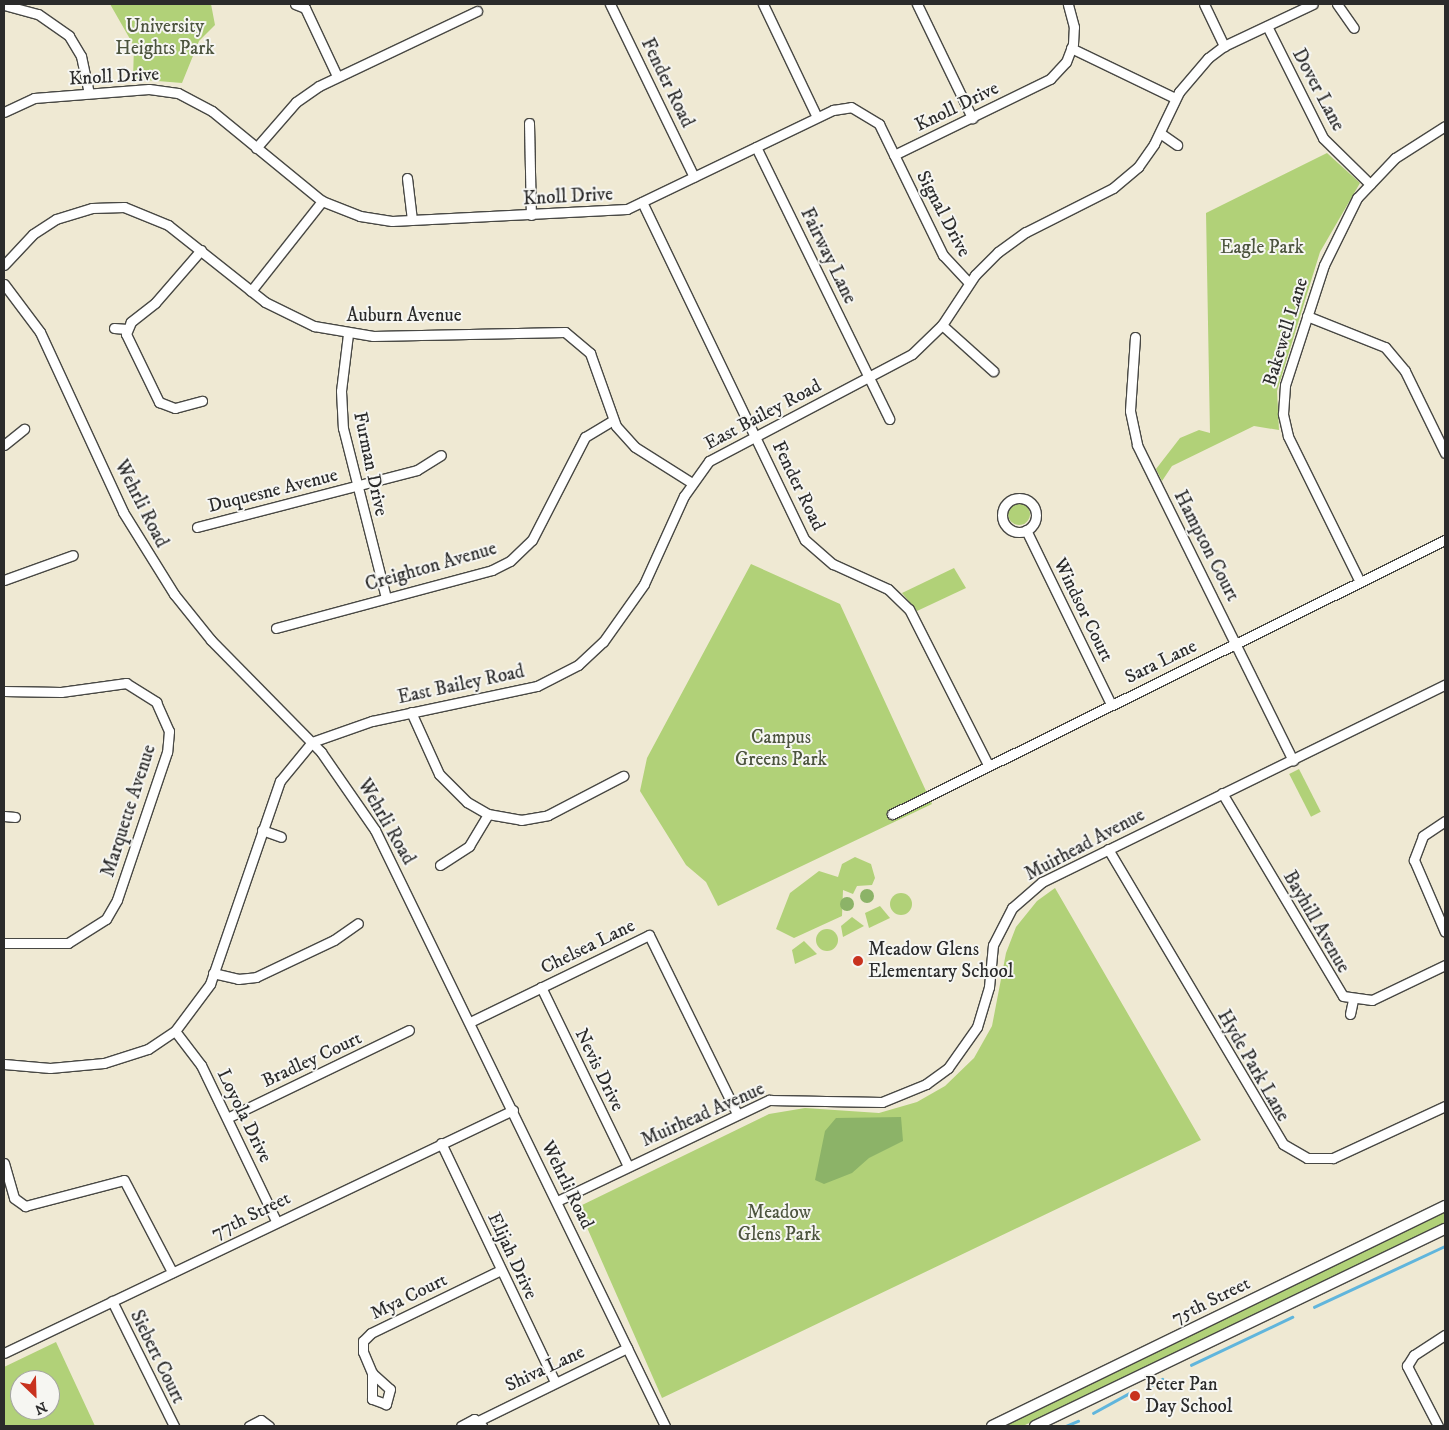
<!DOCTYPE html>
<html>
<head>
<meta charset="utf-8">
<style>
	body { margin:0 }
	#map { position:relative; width:1449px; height:1430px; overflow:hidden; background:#efe9d3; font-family:"IM FELL DW Pica",serif }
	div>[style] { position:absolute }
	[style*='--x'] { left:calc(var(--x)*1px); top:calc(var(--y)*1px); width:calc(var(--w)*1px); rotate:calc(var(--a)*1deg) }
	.green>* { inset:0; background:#b1d178; transform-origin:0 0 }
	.round { border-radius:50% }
	.forest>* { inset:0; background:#8cb368 }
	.stream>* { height:2.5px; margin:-1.25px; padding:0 1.25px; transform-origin:1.25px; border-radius:1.25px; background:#60b5dc }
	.roads { filter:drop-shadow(1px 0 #484844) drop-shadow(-1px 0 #484844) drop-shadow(0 1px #484844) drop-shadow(0 -1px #484844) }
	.minor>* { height:9px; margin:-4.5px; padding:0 4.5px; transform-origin:4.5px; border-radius:4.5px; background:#fff }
	.minor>.ring { margin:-4.5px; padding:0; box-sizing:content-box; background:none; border:9px solid #fff; border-radius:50% }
	.major>* { height:10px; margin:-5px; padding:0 5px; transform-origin:5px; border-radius:5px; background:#fff }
	.dots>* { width:14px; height:14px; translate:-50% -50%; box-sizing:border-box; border:2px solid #f6f6f2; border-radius:50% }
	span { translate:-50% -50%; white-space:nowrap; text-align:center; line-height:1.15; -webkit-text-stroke:4px #f6f6f2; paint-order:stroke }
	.park-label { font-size:19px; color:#4c543e }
	.street-label { font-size:19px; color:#2b2b2b }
	.poi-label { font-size:19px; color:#2b2b2b }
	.left { translate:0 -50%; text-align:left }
	.frame { position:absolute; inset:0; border:5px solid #2b2b2b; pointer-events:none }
	.north { position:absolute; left:10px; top:1370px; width:50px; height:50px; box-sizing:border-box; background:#f6f6f2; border:1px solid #a5a5a2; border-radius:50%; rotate:156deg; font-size:14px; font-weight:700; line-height:20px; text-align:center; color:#2b2b2b }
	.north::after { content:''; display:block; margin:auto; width:18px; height:22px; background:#c8321e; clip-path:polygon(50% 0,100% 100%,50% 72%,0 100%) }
</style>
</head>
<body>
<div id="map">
	<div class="green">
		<div style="clip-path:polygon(110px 4px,211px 4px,215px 25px,199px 41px,182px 83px,133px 79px,134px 46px)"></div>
		<div style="clip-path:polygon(1327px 153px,1360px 183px,1320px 252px,1277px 391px,1279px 430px,1254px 426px,1172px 466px,1162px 481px,1156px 469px,1180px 438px,1199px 430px,1210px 433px,1206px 213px)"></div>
		<div class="round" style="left:1008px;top:503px;width:22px;height:22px"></div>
		<div style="clip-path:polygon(751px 564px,840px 604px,932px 804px,718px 906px,706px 882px,686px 865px,640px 791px,647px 758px)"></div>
		<div style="clip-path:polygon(954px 568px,966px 588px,917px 611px,902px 593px)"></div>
		<div style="left:1299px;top:769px;width:48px;height:11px;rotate:63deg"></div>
		<div style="clip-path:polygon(855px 857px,871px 864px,875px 878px,872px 885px,857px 886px,853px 894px,843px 890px,842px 916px,794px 938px,776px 929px,790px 893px,819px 871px,838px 877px,842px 864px)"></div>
		<div style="clip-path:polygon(1055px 888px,1201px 1140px,662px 1398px,578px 1207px,769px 1114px,805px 1108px,879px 1113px,917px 1102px,945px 1086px,974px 1058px,992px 1026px,1006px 953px,1016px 927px,1037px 901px)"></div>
		<div class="round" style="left:890px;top:893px;width:22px;height:22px"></div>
		<div style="clip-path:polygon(880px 906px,890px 918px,869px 928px,865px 913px)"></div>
		<div style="clip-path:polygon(852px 917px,864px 926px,843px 937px,841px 926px)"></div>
		<div class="round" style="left:816px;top:929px;width:22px;height:22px"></div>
		<div style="clip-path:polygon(804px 941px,817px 954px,795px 964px,792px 950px)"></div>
		<div style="clip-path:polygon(1445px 1212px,1445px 1224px,1023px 1426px,1004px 1426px)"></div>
		<div style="clip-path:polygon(evenodd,56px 1342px,95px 1426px,4px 1426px,4px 1367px,56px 1342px,20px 1380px,50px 1380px,50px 1410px,20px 1410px,20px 1380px)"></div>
	</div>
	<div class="forest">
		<div class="round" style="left:860px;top:889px;width:14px;height:14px"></div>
		<div class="round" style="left:840px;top:897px;width:14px;height:14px"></div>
		<div style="clip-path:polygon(901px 1117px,903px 1141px,869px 1158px,852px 1173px,824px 1184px,815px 1180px,825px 1131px,836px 1118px)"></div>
	</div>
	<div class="stream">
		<div style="--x:1314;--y:1307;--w:145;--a:-25"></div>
		<div style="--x:1191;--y:1365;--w:112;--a:-25.4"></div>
		<div style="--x:1150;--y:1386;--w:14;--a:-30"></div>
		<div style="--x:1093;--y:1413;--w:46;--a:-28.8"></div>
		<div style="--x:1066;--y:1426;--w:13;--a:-23"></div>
	</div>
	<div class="roads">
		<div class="minor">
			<div style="--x:295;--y:4;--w:11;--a:22"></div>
			<div style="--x:305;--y:8;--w:75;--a:64.8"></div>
			<div style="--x:610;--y:4;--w:192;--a:64.1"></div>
			<div style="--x:763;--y:4;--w:125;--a:64.5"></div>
			<div style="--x:917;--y:4;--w:127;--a:64.2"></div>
			<div style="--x:1204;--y:4;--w:47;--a:64.5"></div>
			<div style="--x:1337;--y:4;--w:29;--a:55"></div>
			<div style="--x:4;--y:5;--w:35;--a:15"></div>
			<div style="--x:38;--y:14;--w:38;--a:35"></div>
			<div style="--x:69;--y:36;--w:23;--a:59"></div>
			<div style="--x:81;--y:56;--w:38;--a:78"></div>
			<div style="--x:1267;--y:26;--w:125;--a:63.4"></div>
			<div style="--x:1323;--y:138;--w:66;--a:44.4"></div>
			<div style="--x:1071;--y:48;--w:115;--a:25.7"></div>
			<div style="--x:4;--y:112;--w:33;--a:-25"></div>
			<div style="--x:34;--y:98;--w:115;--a:-4.5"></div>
			<div style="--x:149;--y:89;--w:29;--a:8"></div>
			<div style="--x:178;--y:93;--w:38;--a:28"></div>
			<div style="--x:212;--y:111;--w:142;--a:39.3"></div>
			<div style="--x:322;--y:201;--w:41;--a:21.5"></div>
			<div style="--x:360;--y:216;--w:32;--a:9"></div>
			<div style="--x:392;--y:221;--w:235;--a:-2.9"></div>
			<div style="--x:627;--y:209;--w:229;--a:-25.7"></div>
			<div style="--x:833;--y:110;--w:18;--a:-9"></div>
			<div style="--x:851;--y:107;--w:33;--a:31"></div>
			<div style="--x:879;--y:124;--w:146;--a:64"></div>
			<div style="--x:943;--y:255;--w:38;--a:47"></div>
			<div style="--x:529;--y:123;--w:92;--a:88.8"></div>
			<div style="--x:1160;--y:133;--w:21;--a:35"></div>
			<div style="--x:756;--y:147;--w:303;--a:63.9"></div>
			<div style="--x:256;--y:148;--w:61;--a:-49"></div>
			<div style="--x:296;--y:102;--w:28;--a:-35"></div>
			<div style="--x:319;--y:86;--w:175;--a:-25.4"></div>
			<div style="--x:894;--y:155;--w:174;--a:-26"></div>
			<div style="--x:1050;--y:79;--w:23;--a:-47"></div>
			<div style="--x:1066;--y:62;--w:19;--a:-69"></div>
			<div style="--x:1073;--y:44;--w:17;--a:-87"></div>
			<div style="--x:1074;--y:27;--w:24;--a:-105"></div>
			<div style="--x:407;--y:178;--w:42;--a:83.2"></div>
			<div style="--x:642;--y:202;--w:375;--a:64.3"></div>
			<div style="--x:805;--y:540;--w:37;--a:41"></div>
			<div style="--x:833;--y:564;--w:60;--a:24.4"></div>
			<div style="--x:888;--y:589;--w:29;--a:44"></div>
			<div style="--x:909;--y:609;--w:175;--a:63.1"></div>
			<div style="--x:201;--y:250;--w:70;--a:131"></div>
			<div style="--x:155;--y:303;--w:31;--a:142"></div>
			<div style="--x:131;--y:322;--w:13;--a:113"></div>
			<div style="--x:126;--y:334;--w:76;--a:64.1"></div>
			<div style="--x:159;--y:402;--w:17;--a:21"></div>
			<div style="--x:175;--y:408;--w:28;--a:-15"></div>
			<div style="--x:4;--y:265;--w:42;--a:-46.9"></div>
			<div style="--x:33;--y:234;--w:27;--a:-33"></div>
			<div style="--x:56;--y:219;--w:38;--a:-17"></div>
			<div style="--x:92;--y:208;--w:32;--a:-2"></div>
			<div style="--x:124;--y:207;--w:48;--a:22.2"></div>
			<div style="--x:168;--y:225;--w:124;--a:38.4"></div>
			<div style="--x:265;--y:302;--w:55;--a:26.1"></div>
			<div style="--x:314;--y:326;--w:60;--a:9.6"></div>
			<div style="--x:373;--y:336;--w:192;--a:-1.2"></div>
			<div style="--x:565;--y:332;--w:33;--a:40"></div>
			<div style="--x:590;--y:353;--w:77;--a:70.4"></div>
			<div style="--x:616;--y:426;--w:28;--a:48"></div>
			<div style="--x:635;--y:447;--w:67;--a:32.3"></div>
			<div style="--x:4;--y:284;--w:60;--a:53.1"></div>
			<div style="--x:40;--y:332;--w:198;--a:65.2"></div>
			<div style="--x:123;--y:512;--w:97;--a:58.1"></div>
			<div style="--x:174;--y:594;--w:59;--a:51.2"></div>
			<div style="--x:211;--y:640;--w:157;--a:45.5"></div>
			<div style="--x:321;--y:752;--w:95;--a:55.3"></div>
			<div style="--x:375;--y:830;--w:663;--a:64.05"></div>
			<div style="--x:251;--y:291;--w:115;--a:-51.7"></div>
			<div style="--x:1307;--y:316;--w:84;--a:21.7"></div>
			<div style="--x:1385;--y:347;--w:31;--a:50"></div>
			<div style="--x:1405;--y:371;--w:91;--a:64"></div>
			<div style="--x:942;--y:325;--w:69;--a:42"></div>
			<div style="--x:114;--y:328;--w:13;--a:4"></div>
			<div style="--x:348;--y:334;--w:57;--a:97"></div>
			<div style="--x:341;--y:391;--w:37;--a:87"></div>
			<div style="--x:343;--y:428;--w:175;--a:75.8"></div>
			<div style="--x:1135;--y:337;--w:74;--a:93.9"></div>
			<div style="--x:1130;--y:411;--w:35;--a:78"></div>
			<div style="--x:1137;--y:445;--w:352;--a:63.7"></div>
			<div style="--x:4;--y:445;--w:26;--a:-39"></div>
			<div class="ring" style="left:1002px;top:498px;width:25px;height:25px"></div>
			<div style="--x:197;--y:527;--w:227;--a:-14.5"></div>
			<div style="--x:417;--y:470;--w:28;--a:-32"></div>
			<div style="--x:1026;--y:530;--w:194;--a:64"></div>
			<div style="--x:4;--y:580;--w:73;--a:-19.9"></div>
			<div style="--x:1360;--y:582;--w:163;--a:-116.3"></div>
			<div style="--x:1288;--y:436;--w:23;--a:-103"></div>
			<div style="--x:1283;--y:414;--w:29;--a:-86"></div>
			<div style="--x:1285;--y:385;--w:126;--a:-72"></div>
			<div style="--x:1324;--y:265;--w:75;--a:-63.8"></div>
			<div style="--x:1357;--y:198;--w:55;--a:-46.5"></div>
			<div style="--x:1395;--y:158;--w:59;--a:-32.6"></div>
			<div style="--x:276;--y:628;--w:224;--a:-15"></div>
			<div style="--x:492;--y:570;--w:20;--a:-27"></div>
			<div style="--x:510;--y:561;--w:30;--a:-44"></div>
			<div style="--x:532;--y:540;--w:116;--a:-62.8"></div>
			<div style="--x:585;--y:437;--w:33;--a:-31"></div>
			<div style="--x:4;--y:691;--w:57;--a:1"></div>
			<div style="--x:61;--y:692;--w:66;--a:-7.9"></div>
			<div style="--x:126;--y:683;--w:36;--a:32"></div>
			<div style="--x:156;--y:702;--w:32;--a:66"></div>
			<div style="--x:169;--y:731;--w:21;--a:95"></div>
			<div style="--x:167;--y:752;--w:156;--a:108.7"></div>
			<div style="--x:117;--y:900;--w:22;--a:120"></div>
			<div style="--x:106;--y:919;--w:45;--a:147.7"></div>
			<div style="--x:68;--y:943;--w:64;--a:180"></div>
			<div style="--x:411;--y:712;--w:68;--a:65.7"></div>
			<div style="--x:439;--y:774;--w:40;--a:45"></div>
			<div style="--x:467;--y:802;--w:24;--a:30"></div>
			<div style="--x:488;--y:814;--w:34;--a:10"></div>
			<div style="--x:521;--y:820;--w:27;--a:-10"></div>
			<div style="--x:548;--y:815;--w:85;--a:-27.5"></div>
			<div style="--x:1222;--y:793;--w:236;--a:59.2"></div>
			<div style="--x:1343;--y:996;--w:29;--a:8"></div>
			<div style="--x:1372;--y:1000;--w:81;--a:-25.6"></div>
			<div style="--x:892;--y:814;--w:617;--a:-26.36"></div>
			<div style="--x:4;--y:816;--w:11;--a:5"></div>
			<div style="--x:1445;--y:821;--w:27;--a:146"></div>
			<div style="--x:1423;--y:836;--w:26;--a:111"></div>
			<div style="--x:1414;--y:860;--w:78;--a:66.7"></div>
			<div style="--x:262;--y:830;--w:20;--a:20"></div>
			<div style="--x:1108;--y:849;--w:343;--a:59.3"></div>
			<div style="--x:1283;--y:1144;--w:28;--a:30"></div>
			<div style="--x:1307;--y:1158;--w:26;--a:0"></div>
			<div style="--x:1333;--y:1158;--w:123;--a:-24.9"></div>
			<div style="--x:440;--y:865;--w:35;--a:-33"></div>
			<div style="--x:469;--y:846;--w:37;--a:-59"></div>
			<div style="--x:213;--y:973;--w:26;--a:13"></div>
			<div style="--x:238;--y:979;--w:18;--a:-6"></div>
			<div style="--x:256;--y:977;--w:86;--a:-25.4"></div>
			<div style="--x:334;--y:940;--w:29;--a:-35"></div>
			<div style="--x:541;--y:987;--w:199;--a:64.1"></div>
			<div style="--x:1350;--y:1014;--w:14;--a:-78"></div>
			<div style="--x:470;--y:1022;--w:199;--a:-25.9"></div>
			<div style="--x:649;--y:935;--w:199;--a:63.8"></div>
			<div style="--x:175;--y:1031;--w:43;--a:52.6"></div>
			<div style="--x:201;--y:1065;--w:173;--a:64.3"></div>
			<div style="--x:4;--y:1064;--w:46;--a:5"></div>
			<div style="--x:50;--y:1068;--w:54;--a:-5.3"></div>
			<div style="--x:104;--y:1063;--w:46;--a:-17.7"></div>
			<div style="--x:148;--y:1049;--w:32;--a:-34"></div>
			<div style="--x:175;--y:1031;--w:59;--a:-53.3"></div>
			<div style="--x:210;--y:984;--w:215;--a:-71"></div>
			<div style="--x:280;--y:781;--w:50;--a:-50.6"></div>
			<div style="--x:312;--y:742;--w:64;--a:-19.3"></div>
			<div style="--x:372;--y:721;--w:169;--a:-12"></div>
			<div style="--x:537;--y:686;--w:46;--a:-27.1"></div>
			<div style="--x:578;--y:665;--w:34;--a:-43"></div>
			<div style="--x:603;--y:642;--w:71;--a:-54.7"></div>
			<div style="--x:644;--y:584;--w:97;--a:-65.6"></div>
			<div style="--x:684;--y:496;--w:43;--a:-54.5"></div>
			<div style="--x:709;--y:461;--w:229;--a:-27.8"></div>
			<div style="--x:912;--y:354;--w:42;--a:-44"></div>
			<div style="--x:942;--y:325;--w:60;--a:-56.6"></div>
			<div style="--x:975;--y:275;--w:33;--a:-45"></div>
			<div style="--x:998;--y:252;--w:34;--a:-36"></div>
			<div style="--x:1026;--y:232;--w:97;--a:-26.8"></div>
			<div style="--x:1113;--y:188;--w:33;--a:-40"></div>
			<div style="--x:1138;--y:167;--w:28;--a:-55"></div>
			<div style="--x:1154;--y:144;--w:58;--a:-64.3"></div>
			<div style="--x:1179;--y:92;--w:45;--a:-49.5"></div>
			<div style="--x:1208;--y:58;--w:20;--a:-37"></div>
			<div style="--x:1224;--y:46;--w:98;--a:-25.3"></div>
			<div style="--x:227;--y:1118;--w:202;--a:-25.8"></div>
			<div style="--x:441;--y:1143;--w:265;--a:64.5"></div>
			<div style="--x:4;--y:1163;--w:36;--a:74"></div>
			<div style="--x:14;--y:1198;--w:14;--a:36"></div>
			<div style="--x:25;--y:1206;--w:102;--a:-14.7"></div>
			<div style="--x:124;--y:1180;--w:104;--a:62.4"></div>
			<div style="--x:557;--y:1201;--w:235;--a:-25.5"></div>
			<div style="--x:769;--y:1100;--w:113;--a:1"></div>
			<div style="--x:882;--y:1102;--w:48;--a:-22.2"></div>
			<div style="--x:926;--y:1084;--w:27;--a:-36"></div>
			<div style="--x:948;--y:1068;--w:50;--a:-54.7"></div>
			<div style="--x:977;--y:1027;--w:42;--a:-73.3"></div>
			<div style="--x:989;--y:987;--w:42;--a:-84.6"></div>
			<div style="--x:993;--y:945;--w:42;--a:-62.8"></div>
			<div style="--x:1012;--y:908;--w:40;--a:-41"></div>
			<div style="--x:1042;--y:882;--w:449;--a:-26.1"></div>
			<div style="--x:112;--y:1301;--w:140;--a:63.6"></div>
			<div style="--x:4;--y:1353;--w:564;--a:-25.52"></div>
			<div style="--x:372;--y:1373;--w:24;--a:42"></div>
			<div style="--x:390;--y:1389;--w:16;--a:105"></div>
			<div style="--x:386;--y:1404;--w:15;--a:-160"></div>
			<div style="--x:372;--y:1399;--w:26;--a:-90"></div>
			<div style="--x:372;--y:1373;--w:23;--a:-113"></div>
			<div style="--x:363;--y:1352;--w:11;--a:-90"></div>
			<div style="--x:363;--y:1341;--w:11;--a:-45"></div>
			<div style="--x:371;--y:1333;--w:144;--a:-25.9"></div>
			<div style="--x:478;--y:1421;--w:166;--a:-26.1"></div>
			<div style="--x:249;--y:1426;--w:13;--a:-27"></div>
			<div style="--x:261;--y:1420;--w:10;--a:37"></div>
			<div style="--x:461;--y:1426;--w:15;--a:-28"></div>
			<div style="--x:474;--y:1419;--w:11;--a:41"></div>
			<div style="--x:1438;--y:1426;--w:68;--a:-117.3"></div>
			<div style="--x:1407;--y:1366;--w:13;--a:-58"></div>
			<div style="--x:1414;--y:1355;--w:37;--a:-33"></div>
		</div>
		<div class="major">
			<div style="--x:992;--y:1426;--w:504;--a:-25.9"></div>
			<div style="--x:1035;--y:1426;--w:455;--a:-25.7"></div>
		</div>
	</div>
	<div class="dots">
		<div style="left:858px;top:961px;background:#c8321e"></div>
		<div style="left:1135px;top:1396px;background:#c8321e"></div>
	</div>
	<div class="park-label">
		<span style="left:165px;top:38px">University<br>Heights Park</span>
		<span style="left:1262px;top:248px">Eagle Park</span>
		<span style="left:781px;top:749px">Campus<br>Greens Park</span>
		<span style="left:779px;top:1224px">Meadow<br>Glens Park</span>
	</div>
	<div class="street-label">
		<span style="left:114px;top:77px;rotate:-3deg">Knoll Drive</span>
		<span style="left:667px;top:83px;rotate:64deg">Fender Road</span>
		<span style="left:1318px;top:90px;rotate:62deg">Dover Lane</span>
		<span style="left:957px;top:107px;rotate:-26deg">Knoll Drive</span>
		<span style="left:568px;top:197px;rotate:-3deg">Knoll Drive</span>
		<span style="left:943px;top:214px;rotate:62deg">Signal Drive</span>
		<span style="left:828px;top:256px;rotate:64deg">Fairway Lane</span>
		<span style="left:404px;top:316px">Auburn Avenue</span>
		<span style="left:1286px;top:332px;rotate:-73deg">Bakewell Lane</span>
		<span style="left:763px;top:415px;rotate:-28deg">East Bailey Road</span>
		<span style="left:370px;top:464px;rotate:78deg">Furman Drive</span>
		<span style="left:798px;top:486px;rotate:64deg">Fender Road</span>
		<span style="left:273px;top:491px;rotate:-14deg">Duquesne Avenue</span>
		<span style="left:141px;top:504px;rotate:63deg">Wehrli Road</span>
		<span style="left:1206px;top:546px;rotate:63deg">Hampton Court</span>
		<span style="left:431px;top:567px;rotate:-16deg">Creighton Avenue</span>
		<span style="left:1083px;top:610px;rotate:64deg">Windsor Court</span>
		<span style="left:1161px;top:662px;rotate:-26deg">Sara Lane</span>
		<span style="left:461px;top:685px;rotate:-12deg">East Bailey Road</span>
		<span style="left:129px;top:811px;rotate:-72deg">Marquette Avenue</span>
		<span style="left:386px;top:822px;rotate:60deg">Wehrli Road</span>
		<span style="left:1085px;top:845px;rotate:-28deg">Muirhead Avenue</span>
		<span style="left:1316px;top:922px;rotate:60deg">Bayhill Avenue</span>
		<span style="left:588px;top:947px;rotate:-26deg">Chelsea Lane</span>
		<span style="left:312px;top:1060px;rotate:-25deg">Bradley Court</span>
		<span style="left:1253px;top:1066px;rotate:60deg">Hyde Park Lane</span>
		<span style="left:599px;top:1070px;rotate:64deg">Nevis Drive</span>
		<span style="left:703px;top:1115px;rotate:-24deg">Muirhead Avenue</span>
		<span style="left:244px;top:1116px;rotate:64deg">Loyola Drive</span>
		<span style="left:567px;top:1185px;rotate:64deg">Wehrli Road</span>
		<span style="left:251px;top:1216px;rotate:-26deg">77th Street</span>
		<span style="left:512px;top:1256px;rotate:65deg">Elijah Drive</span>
		<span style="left:409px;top:1297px;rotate:-26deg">Mya Court</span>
		<span style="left:1211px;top:1301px;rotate:-26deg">75th Street</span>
		<span style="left:157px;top:1357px;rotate:64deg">Siebert Court</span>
		<span style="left:545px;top:1369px;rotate:-25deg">Shiva Lane</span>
	</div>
	<div class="poi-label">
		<span class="left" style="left:868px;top:961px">Meadow Glens<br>Elementary School</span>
		<span class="left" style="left:1145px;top:1396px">Peter Pan<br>Day School</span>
	</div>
	<div class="frame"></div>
	<div class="north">N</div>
</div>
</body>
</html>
